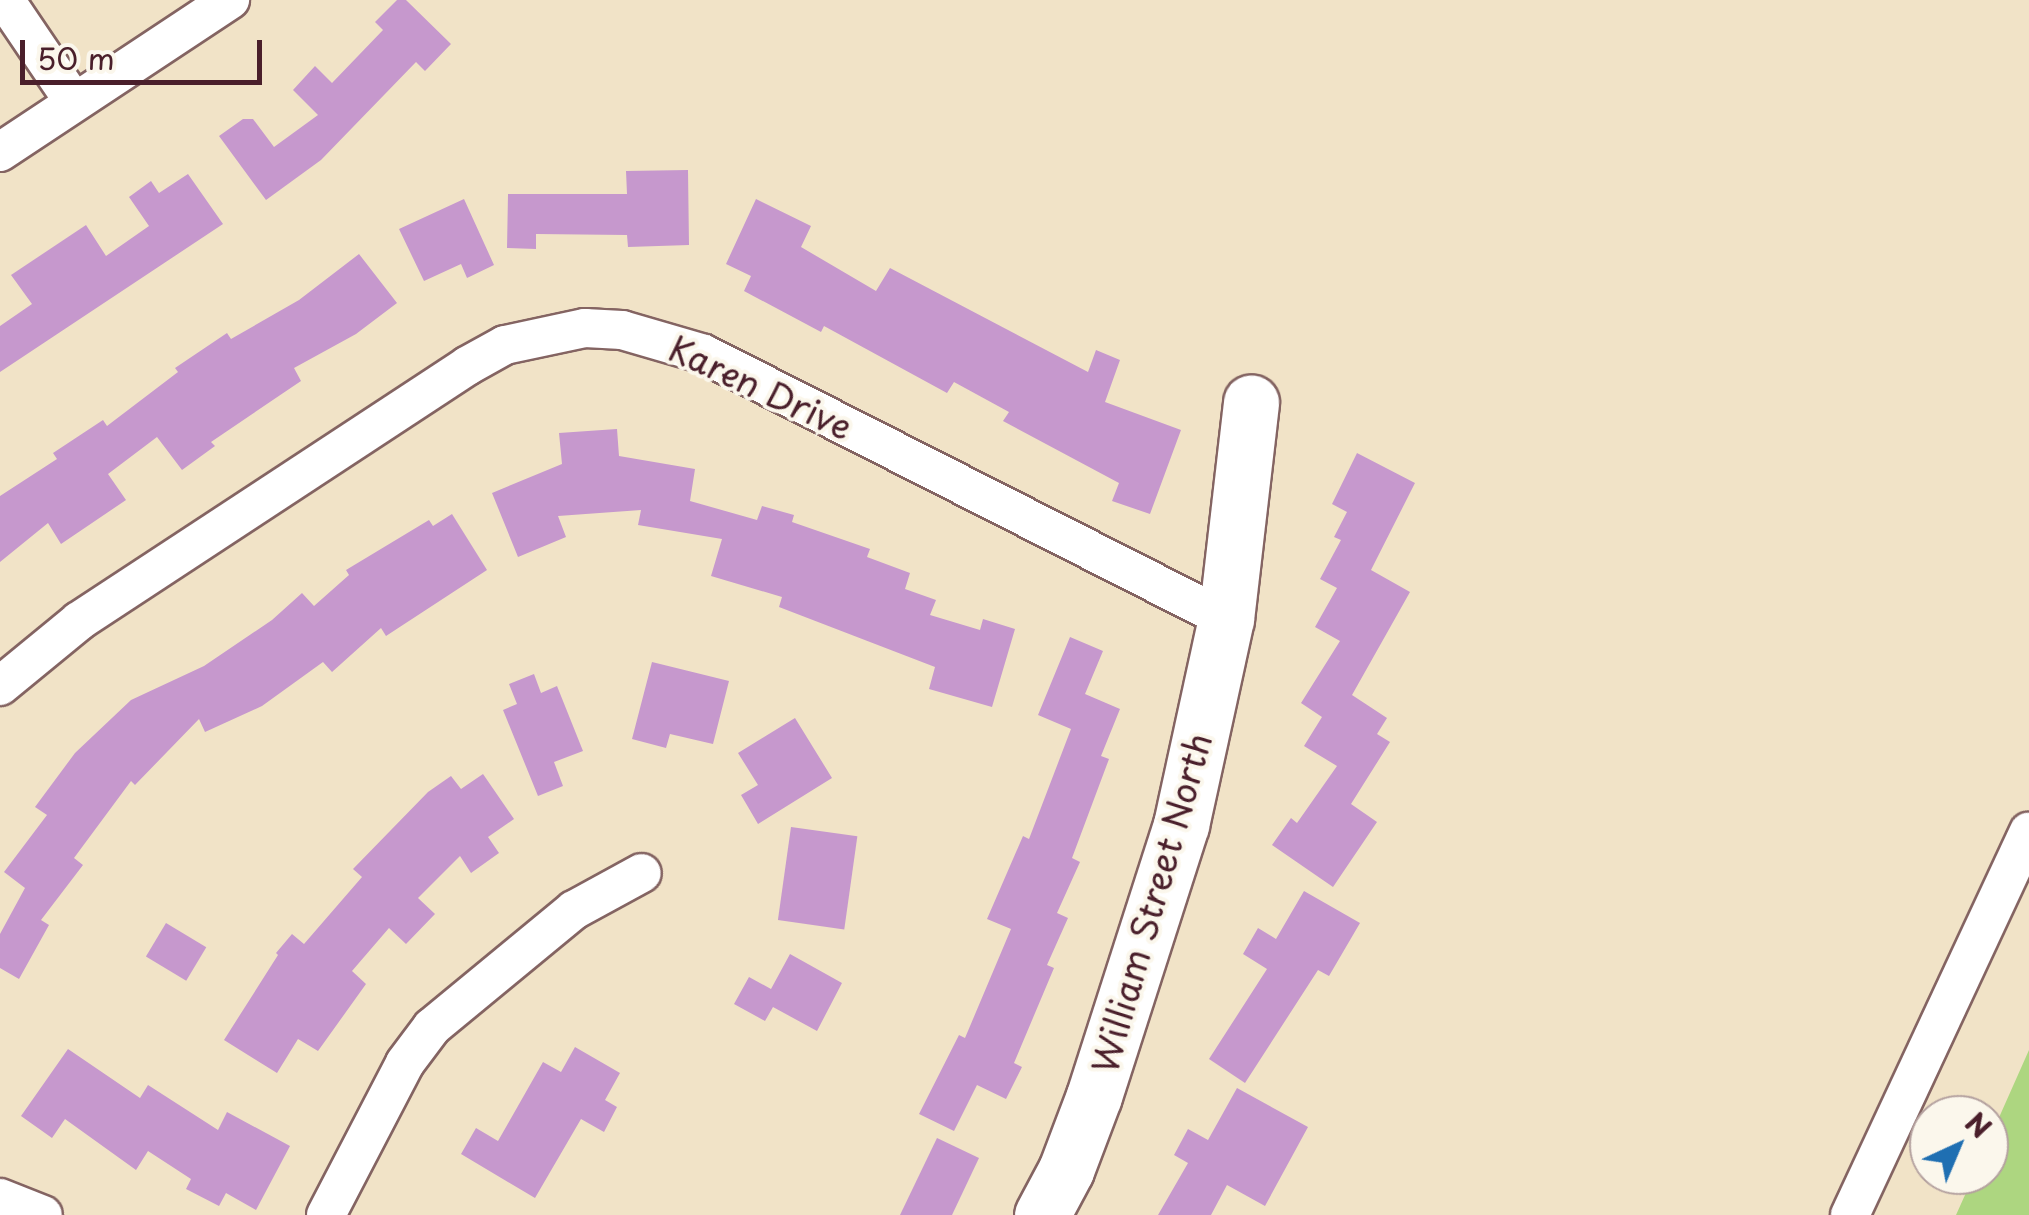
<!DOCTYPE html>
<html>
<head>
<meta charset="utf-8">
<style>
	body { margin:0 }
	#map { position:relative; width:2029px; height:1215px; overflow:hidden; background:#f1e3c7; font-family:"Playpen Sans",sans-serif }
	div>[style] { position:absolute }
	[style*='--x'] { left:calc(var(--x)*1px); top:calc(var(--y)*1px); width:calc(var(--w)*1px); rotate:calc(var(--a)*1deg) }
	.green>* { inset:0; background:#add680 }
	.building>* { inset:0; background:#c698cd; transform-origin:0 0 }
	.roads { filter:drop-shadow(2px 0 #846462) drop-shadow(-2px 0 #846462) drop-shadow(0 2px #846462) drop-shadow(0 -2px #846462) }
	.street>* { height:38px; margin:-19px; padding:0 19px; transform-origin:19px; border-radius:19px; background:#fff }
	.secondary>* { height:55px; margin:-27.5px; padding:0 27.5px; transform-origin:27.5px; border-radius:27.5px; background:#fff }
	span { translate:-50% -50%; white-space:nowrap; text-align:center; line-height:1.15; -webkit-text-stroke:8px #fbf7ec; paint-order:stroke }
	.street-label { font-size:35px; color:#4a1f2b }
	.north { position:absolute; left:1909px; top:1095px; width:100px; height:100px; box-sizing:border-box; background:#fbf7ec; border:2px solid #b4a19f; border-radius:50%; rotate:44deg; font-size:28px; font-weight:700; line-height:40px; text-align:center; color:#4a1f2b }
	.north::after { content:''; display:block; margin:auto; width:35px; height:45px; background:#1f6fb2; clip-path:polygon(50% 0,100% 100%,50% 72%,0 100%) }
	.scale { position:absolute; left:20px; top:40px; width:242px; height:45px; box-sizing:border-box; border:5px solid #4a1f2b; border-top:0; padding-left:12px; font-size:30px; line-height:35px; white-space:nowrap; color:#4a1f2b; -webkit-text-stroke:8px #fbf7ec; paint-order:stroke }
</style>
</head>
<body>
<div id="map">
	<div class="green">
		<div style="clip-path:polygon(2029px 1050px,2029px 1215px,1956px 1215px,1974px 1175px,1989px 1175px,1989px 1140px)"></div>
	</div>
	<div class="building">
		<div style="clip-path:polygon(397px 0,406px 0,451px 44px,425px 71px,416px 62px,321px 160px,266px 200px,219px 136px,243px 119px,253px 119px,274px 147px,318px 115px,293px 90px,315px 66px,332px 83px,383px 30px,375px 22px)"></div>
		<div style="clip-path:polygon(688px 170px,689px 245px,628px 247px,627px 235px,536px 234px,536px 249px,507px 248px,508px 194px,627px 194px,626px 171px)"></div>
		<div style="clip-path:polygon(188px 174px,223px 224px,0 372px,0 326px,32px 304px,11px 275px,86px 225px,106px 256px,149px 226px,129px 197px,151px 181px,159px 193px)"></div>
		<div style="clip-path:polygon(464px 199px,494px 265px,467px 278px,461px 264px,424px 281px,399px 229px)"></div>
		<div style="clip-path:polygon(756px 199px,811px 226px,801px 247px,876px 291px,890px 268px,1088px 372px,1096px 350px,1120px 360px,1105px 402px,1181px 430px,1150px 514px,1112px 501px,1119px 483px,1003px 421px,1009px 412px,954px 382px,947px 393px,824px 326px,821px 332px,744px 291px,751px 276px,726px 264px)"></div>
		<div style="clip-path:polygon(359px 254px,397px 303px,356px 334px,294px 368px,301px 381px,211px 442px,215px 446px,182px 470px,157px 437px,108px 474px,126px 500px,61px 544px,48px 523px,0 562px,0 496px,57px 459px,53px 453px,103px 420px,107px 426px,178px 372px,175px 368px,227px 333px,231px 339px,299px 300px)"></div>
		<div style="clip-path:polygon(617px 429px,619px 456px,695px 469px,690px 501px,757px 520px,762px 506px,794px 515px,792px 522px,870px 549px,867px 557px,910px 573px,905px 589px,936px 600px,930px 615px,980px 630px,983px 619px,1015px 629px,992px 707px,929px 689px,935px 667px,779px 607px,782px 597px,711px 576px,722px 539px,638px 525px,641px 510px,558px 516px,566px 537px,518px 557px,492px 493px,562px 464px,559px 433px)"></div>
		<div style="clip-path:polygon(1357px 453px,1415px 483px,1371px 570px,1410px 592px,1352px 695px,1387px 718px,1377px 734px,1390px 742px,1351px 804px,1377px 822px,1333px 887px,1272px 845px,1291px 818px,1297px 823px,1337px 766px,1304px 746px,1322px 717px,1301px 703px,1340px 641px,1315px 627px,1337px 588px,1320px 579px,1341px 540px,1334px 537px,1347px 512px,1332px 504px)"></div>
		<div style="clip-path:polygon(452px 514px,487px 570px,386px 636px,381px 628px,332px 672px,323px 662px,262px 706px,205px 732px,199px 719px,135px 785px,131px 781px,74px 858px,83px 865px,41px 920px,49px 925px,19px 979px,0 968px,0 934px,25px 888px,4px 872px,47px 815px,35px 807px,75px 753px,131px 700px,204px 666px,272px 620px,302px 593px,314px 606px,349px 575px,346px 570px,429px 520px,433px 526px)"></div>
		<div style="clip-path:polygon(1070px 637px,1103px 651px,1085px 694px,1120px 709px,1101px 756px,1109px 759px,1072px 858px,1080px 862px,1057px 913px,1068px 918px,1047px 965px,1054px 968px,1014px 1063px,1022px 1067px,1006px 1099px,977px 1085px,954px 1131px,919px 1114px,959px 1035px,965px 1038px,1011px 929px,987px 919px,1023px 836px,1029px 839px,1071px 729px,1038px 715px)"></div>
		<div style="clip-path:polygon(652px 662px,729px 681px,713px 744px,670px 734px,666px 748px,632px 739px)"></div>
		<div style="clip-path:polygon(534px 674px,541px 693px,557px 686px,583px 751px,554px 762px,563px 786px,538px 796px,503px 710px,517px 704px,509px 684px)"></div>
		<div style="clip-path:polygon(795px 718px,832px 778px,758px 824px,741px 795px,758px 785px,738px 753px)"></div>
		<div style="clip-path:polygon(483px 774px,514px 819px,488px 837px,499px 853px,471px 873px,460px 856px,418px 898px,435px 914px,406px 944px,389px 928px,352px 971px,366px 984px,318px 1051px,298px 1039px,277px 1073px,224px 1040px,278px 955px,276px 953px,292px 934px,304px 944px,362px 877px,353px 869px,428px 792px,451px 776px,461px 789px)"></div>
		<div style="left:791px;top:827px;width:67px;height:94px;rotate:8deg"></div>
		<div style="clip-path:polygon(1304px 891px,1360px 923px,1329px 976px,1318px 970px,1245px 1083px,1209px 1059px,1267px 969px,1243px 954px,1258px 928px,1276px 939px)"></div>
		<div style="left:166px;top:923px;width:47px;height:39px;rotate:31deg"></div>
		<div style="clip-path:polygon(790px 954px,842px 983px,817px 1031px,773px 1007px,765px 1021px,734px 1004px,749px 977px,771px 989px)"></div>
		<div style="clip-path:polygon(575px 1047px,620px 1073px,605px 1100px,617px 1107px,604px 1132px,581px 1119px,535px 1198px,461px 1154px,476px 1128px,498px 1141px,543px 1062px,561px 1072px)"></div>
		<div style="clip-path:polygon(68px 1049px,140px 1098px,148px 1085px,218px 1130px,227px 1112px,290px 1146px,256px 1210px,226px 1193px,219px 1206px,186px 1189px,191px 1179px,148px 1151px,136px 1170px,65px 1119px,52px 1138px,21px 1116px)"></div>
		<div style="clip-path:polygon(1237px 1088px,1308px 1127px,1265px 1206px,1227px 1185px,1211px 1215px,1158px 1215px,1188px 1163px,1174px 1155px,1188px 1129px,1208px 1140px)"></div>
		<div style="clip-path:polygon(937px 1138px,979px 1158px,952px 1215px,900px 1215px)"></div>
	</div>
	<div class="roads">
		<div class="street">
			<div style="--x:5;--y:0;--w:123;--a:55.9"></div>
			<div style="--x:0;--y:152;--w:276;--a:-33.5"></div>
			<div style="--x:0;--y:686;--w:102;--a:-39.4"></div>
			<div style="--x:79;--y:621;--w:464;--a:-33.3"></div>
			<div style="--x:467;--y:366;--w:43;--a:-28.9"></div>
			<div style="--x:505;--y:345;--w:82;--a:-12"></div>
			<div style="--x:585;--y:328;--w:37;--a:3"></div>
			<div style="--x:622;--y:330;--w:85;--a:16.3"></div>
			<div style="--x:704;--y:354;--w:585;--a:26.92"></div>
			<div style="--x:0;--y:1198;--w:46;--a:21.6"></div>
			<div style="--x:326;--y:1215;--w:171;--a:-62.5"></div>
			<div style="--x:405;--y:1063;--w:45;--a:-53.1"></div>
			<div style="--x:432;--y:1027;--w:184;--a:-39.5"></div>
			<div style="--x:574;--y:910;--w:77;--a:-28.6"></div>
			<div style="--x:1850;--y:1215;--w:423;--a:-65"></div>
		</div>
		<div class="secondary">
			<div style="--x:1042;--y:1215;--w:51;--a:-61.9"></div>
			<div style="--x:1066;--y:1170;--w:79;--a:-69.3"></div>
			<div style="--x:1094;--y:1096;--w:285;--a:-72.2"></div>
			<div style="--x:1181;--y:825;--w:211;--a:-77.7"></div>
			<div style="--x:1226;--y:619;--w:218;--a:-83.4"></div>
		</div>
	</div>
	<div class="street-label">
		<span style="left:761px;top:387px;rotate:25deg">Karen Drive</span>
		<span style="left:1151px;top:903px;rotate:-74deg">William Street North</span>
	</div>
	<div class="north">N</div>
	<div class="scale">50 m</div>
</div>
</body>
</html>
